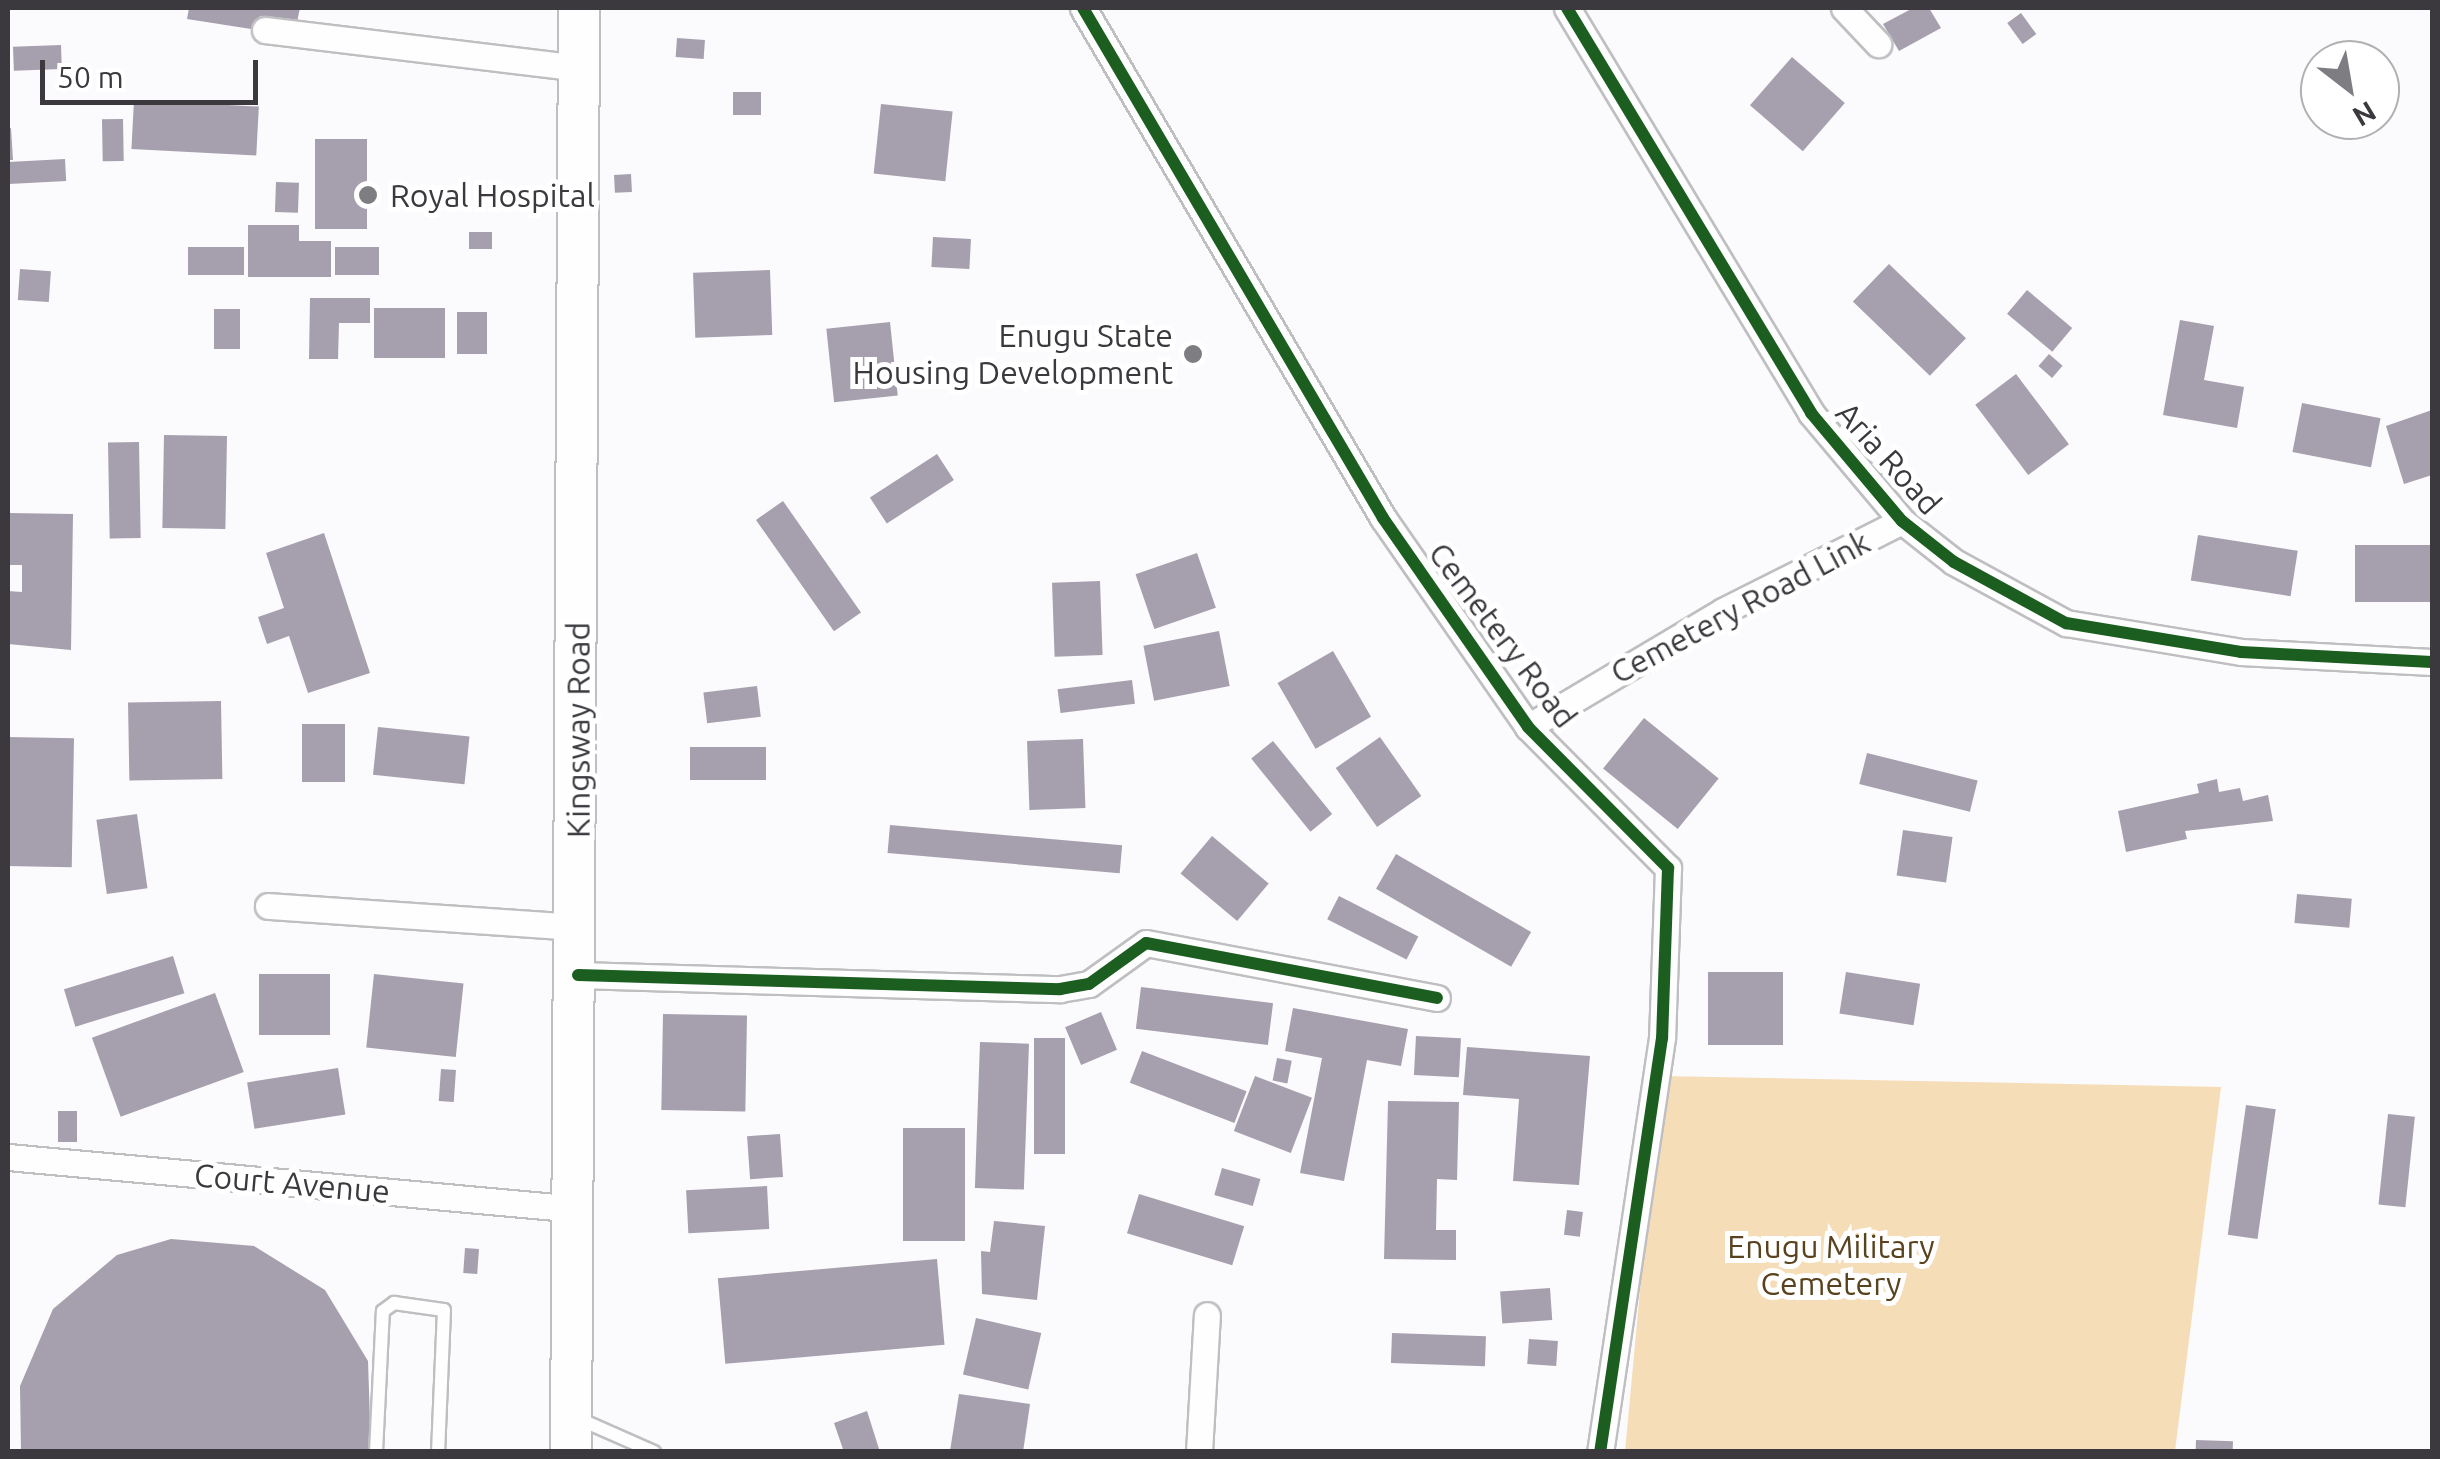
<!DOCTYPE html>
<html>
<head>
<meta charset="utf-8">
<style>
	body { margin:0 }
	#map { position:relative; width:2440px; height:1459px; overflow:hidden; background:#fbfafd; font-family:Ubuntu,sans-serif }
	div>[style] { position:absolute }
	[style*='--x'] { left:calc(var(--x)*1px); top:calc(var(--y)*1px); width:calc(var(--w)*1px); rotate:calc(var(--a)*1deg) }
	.green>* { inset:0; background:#f5ddb8 }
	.building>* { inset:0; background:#a69fae; transform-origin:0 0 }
	.roads { filter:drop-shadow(2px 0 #bfbec1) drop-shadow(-2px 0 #bfbec1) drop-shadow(0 2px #bfbec1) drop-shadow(0 -2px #bfbec1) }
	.service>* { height:12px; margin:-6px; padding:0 6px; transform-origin:6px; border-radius:6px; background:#fefeff }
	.minor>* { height:25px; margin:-12.5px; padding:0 12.5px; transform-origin:12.5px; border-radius:12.5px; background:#fefeff }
	.primary>* { height:40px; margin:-20px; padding:0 20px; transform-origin:20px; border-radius:20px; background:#fefeff }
	.cycleway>* { height:12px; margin:-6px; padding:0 6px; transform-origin:6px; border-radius:6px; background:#1b5e20 }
	.dots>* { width:28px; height:28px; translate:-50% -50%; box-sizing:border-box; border:5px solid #fff; border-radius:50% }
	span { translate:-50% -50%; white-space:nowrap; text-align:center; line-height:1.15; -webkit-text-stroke:10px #fff; paint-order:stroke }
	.poi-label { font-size:32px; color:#3b393e }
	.left { translate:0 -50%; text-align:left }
	.right { translate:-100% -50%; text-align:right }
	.street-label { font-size:32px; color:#3b393e }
	.park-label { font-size:32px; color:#58431e }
	.frame { position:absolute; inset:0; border:10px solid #3b393e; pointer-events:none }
	.north { position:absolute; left:2300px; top:40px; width:100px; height:100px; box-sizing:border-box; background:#fff; border:2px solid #b1b0b2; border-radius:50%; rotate:149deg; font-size:28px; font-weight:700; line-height:40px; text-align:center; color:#3b393e }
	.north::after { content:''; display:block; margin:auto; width:35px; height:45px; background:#7e7d81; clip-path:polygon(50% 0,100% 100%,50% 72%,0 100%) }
	.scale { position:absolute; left:40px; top:60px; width:218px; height:45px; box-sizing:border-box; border:5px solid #3b393e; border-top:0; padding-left:12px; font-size:30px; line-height:35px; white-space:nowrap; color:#3b393e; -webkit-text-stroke:8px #fff; paint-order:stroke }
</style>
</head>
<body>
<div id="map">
	<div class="green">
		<div style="clip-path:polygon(1660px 1076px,2221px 1087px,2175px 1451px,1625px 1452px)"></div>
	</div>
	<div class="building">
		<div style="clip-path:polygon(189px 8px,300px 8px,297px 22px,260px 16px,258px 30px,187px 19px)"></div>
		<div style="clip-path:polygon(1913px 8px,1929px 8px,1941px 28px,1899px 51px,1883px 24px)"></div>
		<div style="left:2021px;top:13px;width:26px;height:17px;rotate:54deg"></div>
		<div style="left:677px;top:38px;width:28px;height:19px;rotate:4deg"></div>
		<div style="left:61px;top:45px;width:24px;height:48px;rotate:88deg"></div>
		<div style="left:1792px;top:57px;width:70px;height:64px;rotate:41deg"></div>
		<div style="left:733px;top:92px;width:28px;height:23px"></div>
		<div style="left:134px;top:100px;width:125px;height:49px;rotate:3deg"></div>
		<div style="left:881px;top:104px;width:72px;height:70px;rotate:6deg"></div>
		<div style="left:123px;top:119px;width:42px;height:21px;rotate:89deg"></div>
		<div style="clip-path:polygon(11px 128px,13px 160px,8px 160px,8px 129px)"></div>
		<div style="left:315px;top:139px;width:52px;height:90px"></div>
		<div style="left:65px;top:159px;width:22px;height:57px;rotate:87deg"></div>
		<div style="left:631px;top:174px;width:18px;height:17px;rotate:87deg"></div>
		<div style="left:276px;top:182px;width:23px;height:30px;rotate:2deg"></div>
		<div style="clip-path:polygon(248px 225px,299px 225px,299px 241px,331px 241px,331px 277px,248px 277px)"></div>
		<div style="left:469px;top:232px;width:23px;height:17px"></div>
		<div style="left:933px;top:237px;width:38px;height:30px;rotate:3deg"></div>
		<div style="left:188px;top:247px;width:56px;height:28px"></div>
		<div style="left:335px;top:247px;width:44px;height:28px"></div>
		<div style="left:1889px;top:264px;width:107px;height:52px;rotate:44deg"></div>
		<div style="left:20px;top:269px;width:31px;height:31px;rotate:4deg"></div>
		<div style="left:770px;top:270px;width:65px;height:77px;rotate:88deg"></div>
		<div style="left:2027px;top:290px;width:59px;height:31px;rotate:40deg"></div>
		<div style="clip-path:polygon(310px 298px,370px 298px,370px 323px,339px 323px,338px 359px,309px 359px)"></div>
		<div style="left:374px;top:308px;width:71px;height:50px"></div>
		<div style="left:214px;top:309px;width:26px;height:40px"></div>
		<div style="left:457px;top:312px;width:30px;height:42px"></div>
		<div style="clip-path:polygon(2180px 320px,2214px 326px,2204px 380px,2244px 387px,2237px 428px,2163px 415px)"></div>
		<div style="left:890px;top:322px;width:74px;height:64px;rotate:84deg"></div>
		<div style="left:2049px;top:354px;width:18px;height:16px;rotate:41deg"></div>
		<div style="left:2016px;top:374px;width:88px;height:51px;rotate:53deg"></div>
		<div style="left:2302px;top:403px;width:80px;height:50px;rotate:11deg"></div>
		<div style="clip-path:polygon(2432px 410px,2432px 475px,2404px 484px,2386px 426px)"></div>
		<div style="left:164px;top:435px;width:63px;height:93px;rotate:1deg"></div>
		<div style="left:139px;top:442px;width:96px;height:31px;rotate:89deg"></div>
		<div style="left:937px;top:454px;width:31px;height:80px;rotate:57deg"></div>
		<div style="left:783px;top:501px;width:136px;height:33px;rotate:55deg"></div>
		<div style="clip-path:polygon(8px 513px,73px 514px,71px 650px,8px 644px,8px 591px,22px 592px,22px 565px,8px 565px)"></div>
		<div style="clip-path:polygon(324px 533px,370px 673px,308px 693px,289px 636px,267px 644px,258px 617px,284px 608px,266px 553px)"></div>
		<div style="left:2198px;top:535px;width:101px;height:46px;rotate:9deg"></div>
		<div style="left:2432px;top:545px;width:57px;height:77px;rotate:90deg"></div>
		<div style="left:1197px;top:553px;width:58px;height:65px;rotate:71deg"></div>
		<div style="left:1100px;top:581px;width:74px;height:48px;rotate:88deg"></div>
		<div style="left:1219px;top:631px;width:56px;height:77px;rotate:79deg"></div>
		<div style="left:1333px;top:651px;width:76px;height:64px;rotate:60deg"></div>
		<div style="left:1132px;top:680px;width:24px;height:75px;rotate:83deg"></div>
		<div style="left:757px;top:686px;width:31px;height:54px;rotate:83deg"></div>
		<div style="left:221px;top:701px;width:78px;height:93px;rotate:89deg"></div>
		<div style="left:1644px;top:718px;width:96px;height:65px;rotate:39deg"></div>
		<div style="left:345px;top:724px;width:58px;height:43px;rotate:90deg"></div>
		<div style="left:378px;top:727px;width:92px;height:48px;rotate:6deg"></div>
		<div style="left:8px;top:737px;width:66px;height:129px;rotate:1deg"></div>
		<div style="left:1380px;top:737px;width:72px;height:54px;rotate:55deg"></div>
		<div style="left:1083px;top:739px;width:69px;height:56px;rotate:88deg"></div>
		<div style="left:1273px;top:741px;width:94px;height:28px;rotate:51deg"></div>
		<div style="left:766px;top:747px;width:33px;height:76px;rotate:90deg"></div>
		<div style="left:1867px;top:753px;width:114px;height:32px;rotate:14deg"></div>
		<div style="clip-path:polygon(2217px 779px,2219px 792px,2240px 788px,2243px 801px,2268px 795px,2273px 821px,2185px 831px,2187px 839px,2126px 852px,2118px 811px,2199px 793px,2197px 784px)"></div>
		<div style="left:137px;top:814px;width:75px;height:41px;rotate:82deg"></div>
		<div style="left:890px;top:825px;width:233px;height:28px;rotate:5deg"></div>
		<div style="left:1903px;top:830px;width:50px;height:46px;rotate:8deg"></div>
		<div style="left:1212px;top:836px;width:74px;height:49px;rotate:40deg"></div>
		<div style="left:1396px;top:854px;width:156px;height:40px;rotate:30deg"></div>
		<div style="left:2297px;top:894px;width:55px;height:29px;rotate:5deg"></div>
		<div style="left:1339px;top:896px;width:89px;height:26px;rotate:27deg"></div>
		<div style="left:173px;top:956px;width:39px;height:114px;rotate:73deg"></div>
		<div style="left:1708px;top:972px;width:75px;height:73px"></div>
		<div style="left:1846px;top:972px;width:75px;height:42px;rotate:9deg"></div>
		<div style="left:259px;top:974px;width:71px;height:61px"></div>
		<div style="left:374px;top:974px;width:90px;height:74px;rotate:6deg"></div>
		<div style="left:1141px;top:987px;width:133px;height:42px;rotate:7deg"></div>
		<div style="left:215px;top:993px;width:84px;height:131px;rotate:70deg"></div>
		<div style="clip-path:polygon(1293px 1008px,1408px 1029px,1401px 1066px,1367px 1060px,1344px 1181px,1300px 1173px,1322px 1058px,1285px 1051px)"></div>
		<div style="left:1101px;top:1012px;width:41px;height:39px;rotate:67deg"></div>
		<div style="left:663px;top:1014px;width:84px;height:96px;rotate:1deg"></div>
		<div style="left:1416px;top:1036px;width:45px;height:39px;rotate:3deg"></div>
		<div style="left:1034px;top:1038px;width:31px;height:116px"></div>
		<div style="left:980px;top:1042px;width:49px;height:146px;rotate:2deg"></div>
		<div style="clip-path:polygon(1467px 1047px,1590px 1056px,1579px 1185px,1513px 1181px,1519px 1099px,1463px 1095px)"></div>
		<div style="left:1142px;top:1051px;width:112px;height:34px;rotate:21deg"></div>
		<div style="left:1277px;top:1058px;width:15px;height:23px;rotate:11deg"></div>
		<div style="left:338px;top:1068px;width:47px;height:92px;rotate:81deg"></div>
		<div style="left:441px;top:1069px;width:15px;height:32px;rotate:4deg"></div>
		<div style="left:1255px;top:1076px;width:61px;height:59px;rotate:21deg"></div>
		<div style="clip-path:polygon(1388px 1101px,1459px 1102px,1457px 1180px,1437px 1179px,1436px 1230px,1456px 1230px,1456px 1260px,1384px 1259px)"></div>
		<div style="left:2246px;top:1105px;width:30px;height:131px;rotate:8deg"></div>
		<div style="left:58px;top:1111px;width:19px;height:31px"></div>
		<div style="left:2388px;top:1114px;width:27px;height:91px;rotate:6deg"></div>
		<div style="left:965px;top:1128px;width:113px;height:62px;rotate:90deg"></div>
		<div style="left:780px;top:1134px;width:43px;height:33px;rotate:86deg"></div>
		<div style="left:1222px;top:1168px;width:40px;height:28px;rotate:16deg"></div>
		<div style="left:767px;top:1186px;width:43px;height:81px;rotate:87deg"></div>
		<div style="left:1139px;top:1194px;width:110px;height:41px;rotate:17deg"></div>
		<div style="left:1567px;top:1210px;width:16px;height:25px;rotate:7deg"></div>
		<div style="clip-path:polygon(994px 1221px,1045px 1226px,1037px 1300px,982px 1294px,981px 1251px,990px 1252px)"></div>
		<div style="clip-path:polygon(171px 1239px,254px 1246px,325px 1290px,368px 1361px,371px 1452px,21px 1452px,20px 1386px,53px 1309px,117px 1255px)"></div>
		<div style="left:465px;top:1248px;width:14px;height:25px;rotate:4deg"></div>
		<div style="left:937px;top:1259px;width:86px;height:220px;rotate:85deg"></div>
		<div style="left:1550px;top:1288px;width:32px;height:50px;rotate:86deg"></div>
		<div style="left:976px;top:1318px;width:67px;height:58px;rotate:13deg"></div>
		<div style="left:1392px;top:1333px;width:94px;height:30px;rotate:2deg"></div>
		<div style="left:1529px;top:1339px;width:29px;height:25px;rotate:4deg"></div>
		<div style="clip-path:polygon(959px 1394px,1030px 1404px,1023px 1452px,950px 1451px)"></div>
		<div style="clip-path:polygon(867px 1411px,880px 1452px,844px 1452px,834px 1423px)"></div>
		<div style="left:2196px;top:1440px;width:37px;height:12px;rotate:2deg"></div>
	</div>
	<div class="roads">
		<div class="service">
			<div style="--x:579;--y:1419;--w:82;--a:23.7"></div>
			<div style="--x:376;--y:1452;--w:141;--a:-87.2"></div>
			<div style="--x:383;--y:1311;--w:14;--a:-36"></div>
			<div style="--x:394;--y:1303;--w:50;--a:8"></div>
			<div style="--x:444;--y:1310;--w:142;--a:92.4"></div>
		</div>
		<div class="minor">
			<div style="--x:1083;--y:8;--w:592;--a:59.53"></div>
			<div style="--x:1383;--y:518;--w:254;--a:55.2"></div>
			<div style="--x:1528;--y:727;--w:199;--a:45.2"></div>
			<div style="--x:1668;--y:868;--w:170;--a:92"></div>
			<div style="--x:1662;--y:1038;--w:419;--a:98.5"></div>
			<div style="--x:1567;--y:8;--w:473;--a:58.9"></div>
			<div style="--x:1811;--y:413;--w:141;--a:49.9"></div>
			<div style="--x:1902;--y:521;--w:66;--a:38.3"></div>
			<div style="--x:1954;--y:562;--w:128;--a:28.6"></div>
			<div style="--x:2066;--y:623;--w:177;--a:9.4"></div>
			<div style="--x:2241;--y:652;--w:191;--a:3"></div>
			<div style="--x:1844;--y:8;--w:50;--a:46.6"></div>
			<div style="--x:265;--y:30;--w:316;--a:6.9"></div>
			<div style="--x:1528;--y:727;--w:227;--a:-30.7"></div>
			<div style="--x:1723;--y:611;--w:200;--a:-26.7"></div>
			<div style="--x:268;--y:906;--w:311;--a:3.9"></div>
			<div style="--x:578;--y:975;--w:482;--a:1.7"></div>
			<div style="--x:1060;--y:989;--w:29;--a:-10"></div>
			<div style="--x:1089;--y:984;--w:70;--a:-35.7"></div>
			<div style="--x:1146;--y:943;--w:296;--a:10.7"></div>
			<div style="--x:8;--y:1157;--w:571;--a:5.22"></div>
			<div style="--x:1199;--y:1452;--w:137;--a:-86.7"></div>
		</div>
		<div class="primary">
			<div style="--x:571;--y:1452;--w:1444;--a:-89.68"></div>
		</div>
	</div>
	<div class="cycleway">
		<div style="--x:1083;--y:8;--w:592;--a:59.53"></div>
		<div style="--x:1383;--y:518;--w:254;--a:55.2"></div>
		<div style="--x:1528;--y:727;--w:199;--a:45.2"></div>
		<div style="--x:1668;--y:868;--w:170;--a:92"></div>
		<div style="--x:1662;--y:1038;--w:419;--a:98.5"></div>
		<div style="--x:1567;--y:8;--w:473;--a:58.9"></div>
		<div style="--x:1811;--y:413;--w:141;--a:49.9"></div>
		<div style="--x:1902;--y:521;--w:66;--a:38.3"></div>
		<div style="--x:1954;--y:562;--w:128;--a:28.6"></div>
		<div style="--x:2066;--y:623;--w:177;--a:9.4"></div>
		<div style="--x:2241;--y:652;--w:191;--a:3"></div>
		<div style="--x:578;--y:975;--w:482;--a:1.7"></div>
		<div style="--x:1060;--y:989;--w:29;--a:-10"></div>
		<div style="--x:1089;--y:984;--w:70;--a:-35.7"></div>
		<div style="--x:1146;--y:943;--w:296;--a:10.7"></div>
	</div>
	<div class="dots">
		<div style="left:368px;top:195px;background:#7e7d81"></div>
		<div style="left:1193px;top:354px;background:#7e7d81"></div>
	</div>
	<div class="poi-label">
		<span class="left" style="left:390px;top:195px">Royal Hospital</span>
		<span class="right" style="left:1173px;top:354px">Enugu State<br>Housing Development</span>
	</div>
	<div class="street-label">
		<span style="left:1889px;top:458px;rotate:48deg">Aria Road</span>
		<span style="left:1740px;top:607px;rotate:-28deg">Cemetery Road Link</span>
		<span style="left:1503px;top:635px;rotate:53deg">Cemetery Road</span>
		<span style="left:578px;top:730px;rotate:-90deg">Kingsway Road</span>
		<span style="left:292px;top:1183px;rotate:5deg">Court Avenue</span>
	</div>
	<div class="park-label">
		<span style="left:1831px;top:1265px">Enugu Military<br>Cemetery</span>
	</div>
	<div class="frame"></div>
	<div class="north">N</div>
	<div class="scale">50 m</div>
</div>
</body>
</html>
